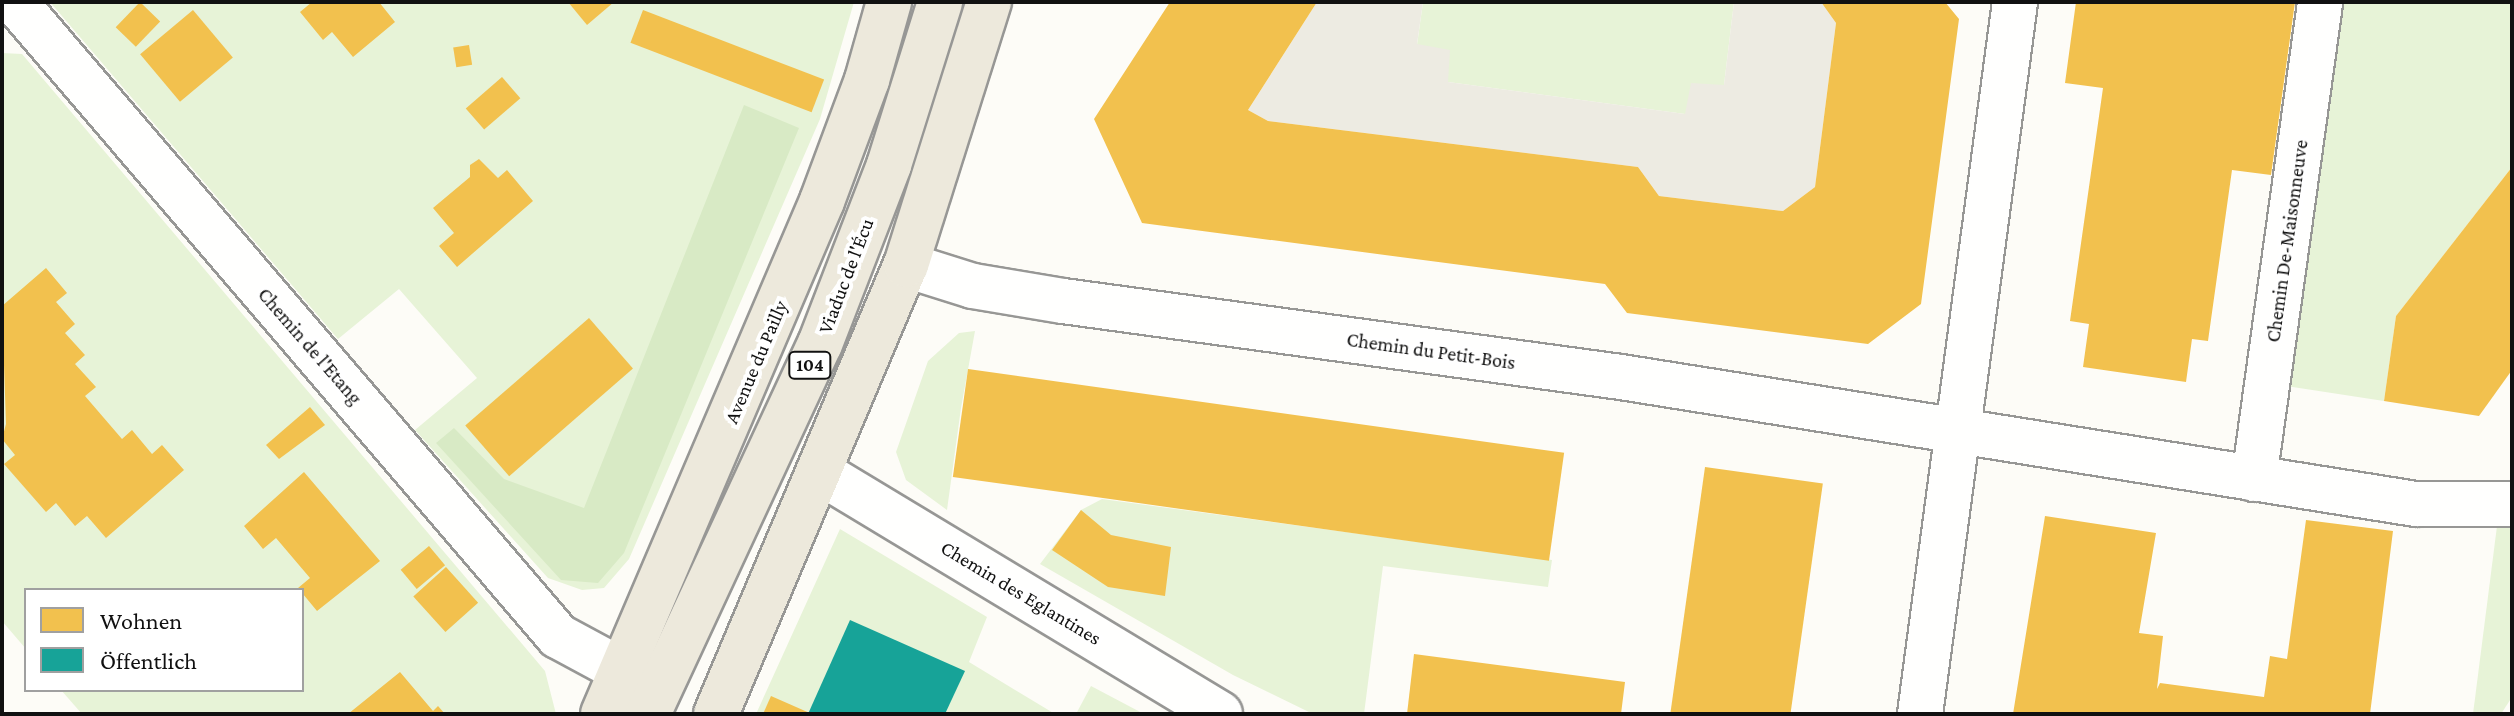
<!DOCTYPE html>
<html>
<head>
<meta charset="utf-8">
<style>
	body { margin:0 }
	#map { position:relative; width:2514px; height:716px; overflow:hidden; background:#fdfcf7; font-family:"Crimson Pro",serif }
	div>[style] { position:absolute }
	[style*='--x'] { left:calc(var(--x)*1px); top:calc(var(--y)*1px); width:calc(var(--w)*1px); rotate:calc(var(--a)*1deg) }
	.green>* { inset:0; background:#e7f3d7 }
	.forest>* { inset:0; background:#d8eac5 }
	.plaza>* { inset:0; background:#edebe2 }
	.homes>* { inset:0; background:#f2c14e; transform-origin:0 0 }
	.public>* { inset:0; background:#17a398 }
	.roads { filter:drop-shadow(2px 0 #979795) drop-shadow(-2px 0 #979795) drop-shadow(0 2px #979795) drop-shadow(0 -2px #979795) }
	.minor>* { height:44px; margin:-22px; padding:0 22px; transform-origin:22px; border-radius:22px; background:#fffffe }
	.major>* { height:44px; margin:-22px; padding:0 22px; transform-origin:22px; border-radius:22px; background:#ede9dc }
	span { translate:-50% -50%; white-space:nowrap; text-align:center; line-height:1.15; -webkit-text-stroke:8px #fff; paint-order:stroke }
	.shield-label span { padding:2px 6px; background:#fff; border:2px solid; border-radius:6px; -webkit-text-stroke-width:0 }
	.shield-label { font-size:18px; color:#111; font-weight:700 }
	.street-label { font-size:20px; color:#111 }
	.frame { position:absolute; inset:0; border:4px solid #111; pointer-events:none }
	.legend { position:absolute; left:24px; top:588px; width:280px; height:104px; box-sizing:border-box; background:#fff; border:2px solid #a0a0a0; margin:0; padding:10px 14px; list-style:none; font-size:24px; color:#111 }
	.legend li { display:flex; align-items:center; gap:16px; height:40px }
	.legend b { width:40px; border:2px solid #a0a0a0 }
</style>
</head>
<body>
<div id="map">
	<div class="green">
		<div style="clip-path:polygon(50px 2px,854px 2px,820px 119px,629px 559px,604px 588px,582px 590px,548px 578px,415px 430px,477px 378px,399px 289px,338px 339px)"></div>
		<div style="clip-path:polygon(1423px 2px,1734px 2px,1724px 85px,1685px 114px,1448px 82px,1417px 45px)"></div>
		<div style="clip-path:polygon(2342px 2px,2512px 2px,2512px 167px,2396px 316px,2384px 401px,2286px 386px)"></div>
		<div style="clip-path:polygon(2px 53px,22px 54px,545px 671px,556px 714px,82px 714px,61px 690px,302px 690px,302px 590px,26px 590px,26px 649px,2px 621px)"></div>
		<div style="clip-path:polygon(975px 331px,961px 408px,947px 510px,906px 480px,896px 452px,928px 361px,959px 333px)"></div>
		<div style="clip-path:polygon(1102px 499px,1552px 560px,1548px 587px,1383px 566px,1364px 714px,1313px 714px,1233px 675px,1040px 564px,1081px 510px)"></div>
		<div style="clip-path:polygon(2497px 526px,2512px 527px,2512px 697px,2501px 714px,2473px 714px)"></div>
		<div style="clip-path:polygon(840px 529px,987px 617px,969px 662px,1055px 714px,756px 714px)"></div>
		<div style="clip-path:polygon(1091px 686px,1144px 714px,1076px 714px)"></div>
	</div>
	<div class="forest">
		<div style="clip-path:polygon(744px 105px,799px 128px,624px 553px,598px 583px,561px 580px,436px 443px,454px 428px,504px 479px,584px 508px)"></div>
	</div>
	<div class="plaza">
		<div style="clip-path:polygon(1317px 2px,1423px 2px,1417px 44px,1450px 50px,1448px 82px,1685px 114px,1691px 83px,1724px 85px,1734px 2px,1821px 2px,1836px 23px,1815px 187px,1783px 211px,1659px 196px,1638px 167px,1268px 121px,1248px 110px)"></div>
	</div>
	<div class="homes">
		<div style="left:140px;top:2px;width:28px;height:35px;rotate:44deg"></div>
		<div style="clip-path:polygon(312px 2px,379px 2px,395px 22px,353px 57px,332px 32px,323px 40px,300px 12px)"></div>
		<div style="clip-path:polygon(568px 2px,614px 2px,587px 25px)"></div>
		<div style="clip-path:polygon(1170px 2px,1317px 2px,1248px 110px,1268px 121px,1638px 167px,1659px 196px,1783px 211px,1815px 187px,1836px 23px,1821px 2px,1945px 2px,1959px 19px,1921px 304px,1868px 344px,1627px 313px,1605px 284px,1142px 223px,1094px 119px)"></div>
		<div style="clip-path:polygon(2076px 2px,2295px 2px,2271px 175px,2232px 170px,2208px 341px,2192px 339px,2186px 382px,2083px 367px,2089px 324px,2070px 321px,2103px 88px,2065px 83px)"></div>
		<div style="left:193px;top:10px;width:62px;height:69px;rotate:50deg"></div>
		<div style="left:643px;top:10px;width:194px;height:35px;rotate:21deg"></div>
		<div style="left:469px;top:45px;width:20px;height:16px;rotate:81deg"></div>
		<div style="left:502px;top:77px;width:28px;height:48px;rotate:49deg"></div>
		<div style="clip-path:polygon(479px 159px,498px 178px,507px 170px,533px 201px,457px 267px,439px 246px,454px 233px,433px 208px,470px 177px,470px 165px)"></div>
		<div style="clip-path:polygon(2512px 167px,2512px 370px,2479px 416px,2384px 401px,2396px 316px)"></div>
		<div style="clip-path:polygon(46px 268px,67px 293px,56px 302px,75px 324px,65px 333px,85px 355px,75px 364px,96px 387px,85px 396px,122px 439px,132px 430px,152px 454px,162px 445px,184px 470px,106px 538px,87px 516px,75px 526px,56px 503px,46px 512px,4px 464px,15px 455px,2px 439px,6px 424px,2px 306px)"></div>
		<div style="left:589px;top:318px;width:67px;height:164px;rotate:49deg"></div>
		<div style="left:968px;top:369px;width:602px;height:109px;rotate:8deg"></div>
		<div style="clip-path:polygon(310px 407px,325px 425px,279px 459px,266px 445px)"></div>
		<div style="left:1705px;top:467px;width:119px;height:249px;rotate:8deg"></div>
		<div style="clip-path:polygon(304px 472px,380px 561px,317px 611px,298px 588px,310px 578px,276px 538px,263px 549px,244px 526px)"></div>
		<div style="clip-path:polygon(1081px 510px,1111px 535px,1171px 547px,1165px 596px,1108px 587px,1052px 550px)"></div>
		<div style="clip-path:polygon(2045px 516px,2156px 533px,2139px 633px,2163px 636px,2157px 689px,2160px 683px,2264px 697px,2270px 656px,2287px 659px,2306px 520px,2393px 531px,2370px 714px,2013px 714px)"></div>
		<div style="left:429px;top:546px;width:25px;height:37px;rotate:50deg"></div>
		<div style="left:446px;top:567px;width:48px;height:44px;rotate:48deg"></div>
		<div style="clip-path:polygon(1414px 654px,1625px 682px,1621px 714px,1407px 714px)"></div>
		<div style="clip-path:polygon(400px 672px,433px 711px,438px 706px,445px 714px,348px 714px)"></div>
		<div style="clip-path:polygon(771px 696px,812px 714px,763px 714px)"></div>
	</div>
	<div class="public">
		<div style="clip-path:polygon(850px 620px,965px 671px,945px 714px,808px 714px)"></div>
	</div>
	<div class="roads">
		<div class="minor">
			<div style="--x:15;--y:2;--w:835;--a:49.42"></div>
			<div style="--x:558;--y:636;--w:72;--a:28.4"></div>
			<div style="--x:906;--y:265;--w:70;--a:17.4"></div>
			<div style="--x:973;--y:286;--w:91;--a:9.5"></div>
			<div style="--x:1063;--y:301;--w:563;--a:7.76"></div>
			<div style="--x:1621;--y:377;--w:805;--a:9.08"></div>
			<div style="--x:2416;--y:504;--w:96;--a:0"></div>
			<div style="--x:821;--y:473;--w:466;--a:31.1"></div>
			<div style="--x:2254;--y:479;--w:482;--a:-82.1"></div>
			<div style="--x:1920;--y:714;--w:718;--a:-82.4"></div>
		</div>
		<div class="major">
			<div style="--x:603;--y:714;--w:558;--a:-66.88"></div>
			<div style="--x:822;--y:201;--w:129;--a:-69.6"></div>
			<div style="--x:867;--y:80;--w:81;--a:-74.2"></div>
			<div style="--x:648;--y:714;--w:408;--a:-65.1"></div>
			<div style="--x:820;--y:344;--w:192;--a:-68.9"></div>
			<div style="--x:889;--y:165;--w:171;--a:-72.6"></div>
			<div style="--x:716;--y:714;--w:488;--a:-67.1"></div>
			<div style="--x:906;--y:265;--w:276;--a:-72.5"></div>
		</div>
	</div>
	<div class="shield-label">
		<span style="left:810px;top:365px">104</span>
	</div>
	<div class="street-label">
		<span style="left:2287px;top:241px;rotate:-82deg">Chemin De-Maisonneuve</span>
		<span style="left:846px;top:276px;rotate:-69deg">Viaduc de l'Écu</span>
		<span style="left:310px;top:346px;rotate:49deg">Chemin de l'Etang</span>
		<span style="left:1431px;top:351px;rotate:8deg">Chemin du Petit-Bois</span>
		<span style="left:756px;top:362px;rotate:-67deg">Avenue du Pailly</span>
		<span style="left:1021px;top:593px;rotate:31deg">Chemin des Eglantines</span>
	</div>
	<div class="frame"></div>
	<ul class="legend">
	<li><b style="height:22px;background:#f2c14e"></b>Wohnen</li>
	<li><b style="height:22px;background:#17a398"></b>Öffentlich</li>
	</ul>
</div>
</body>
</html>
